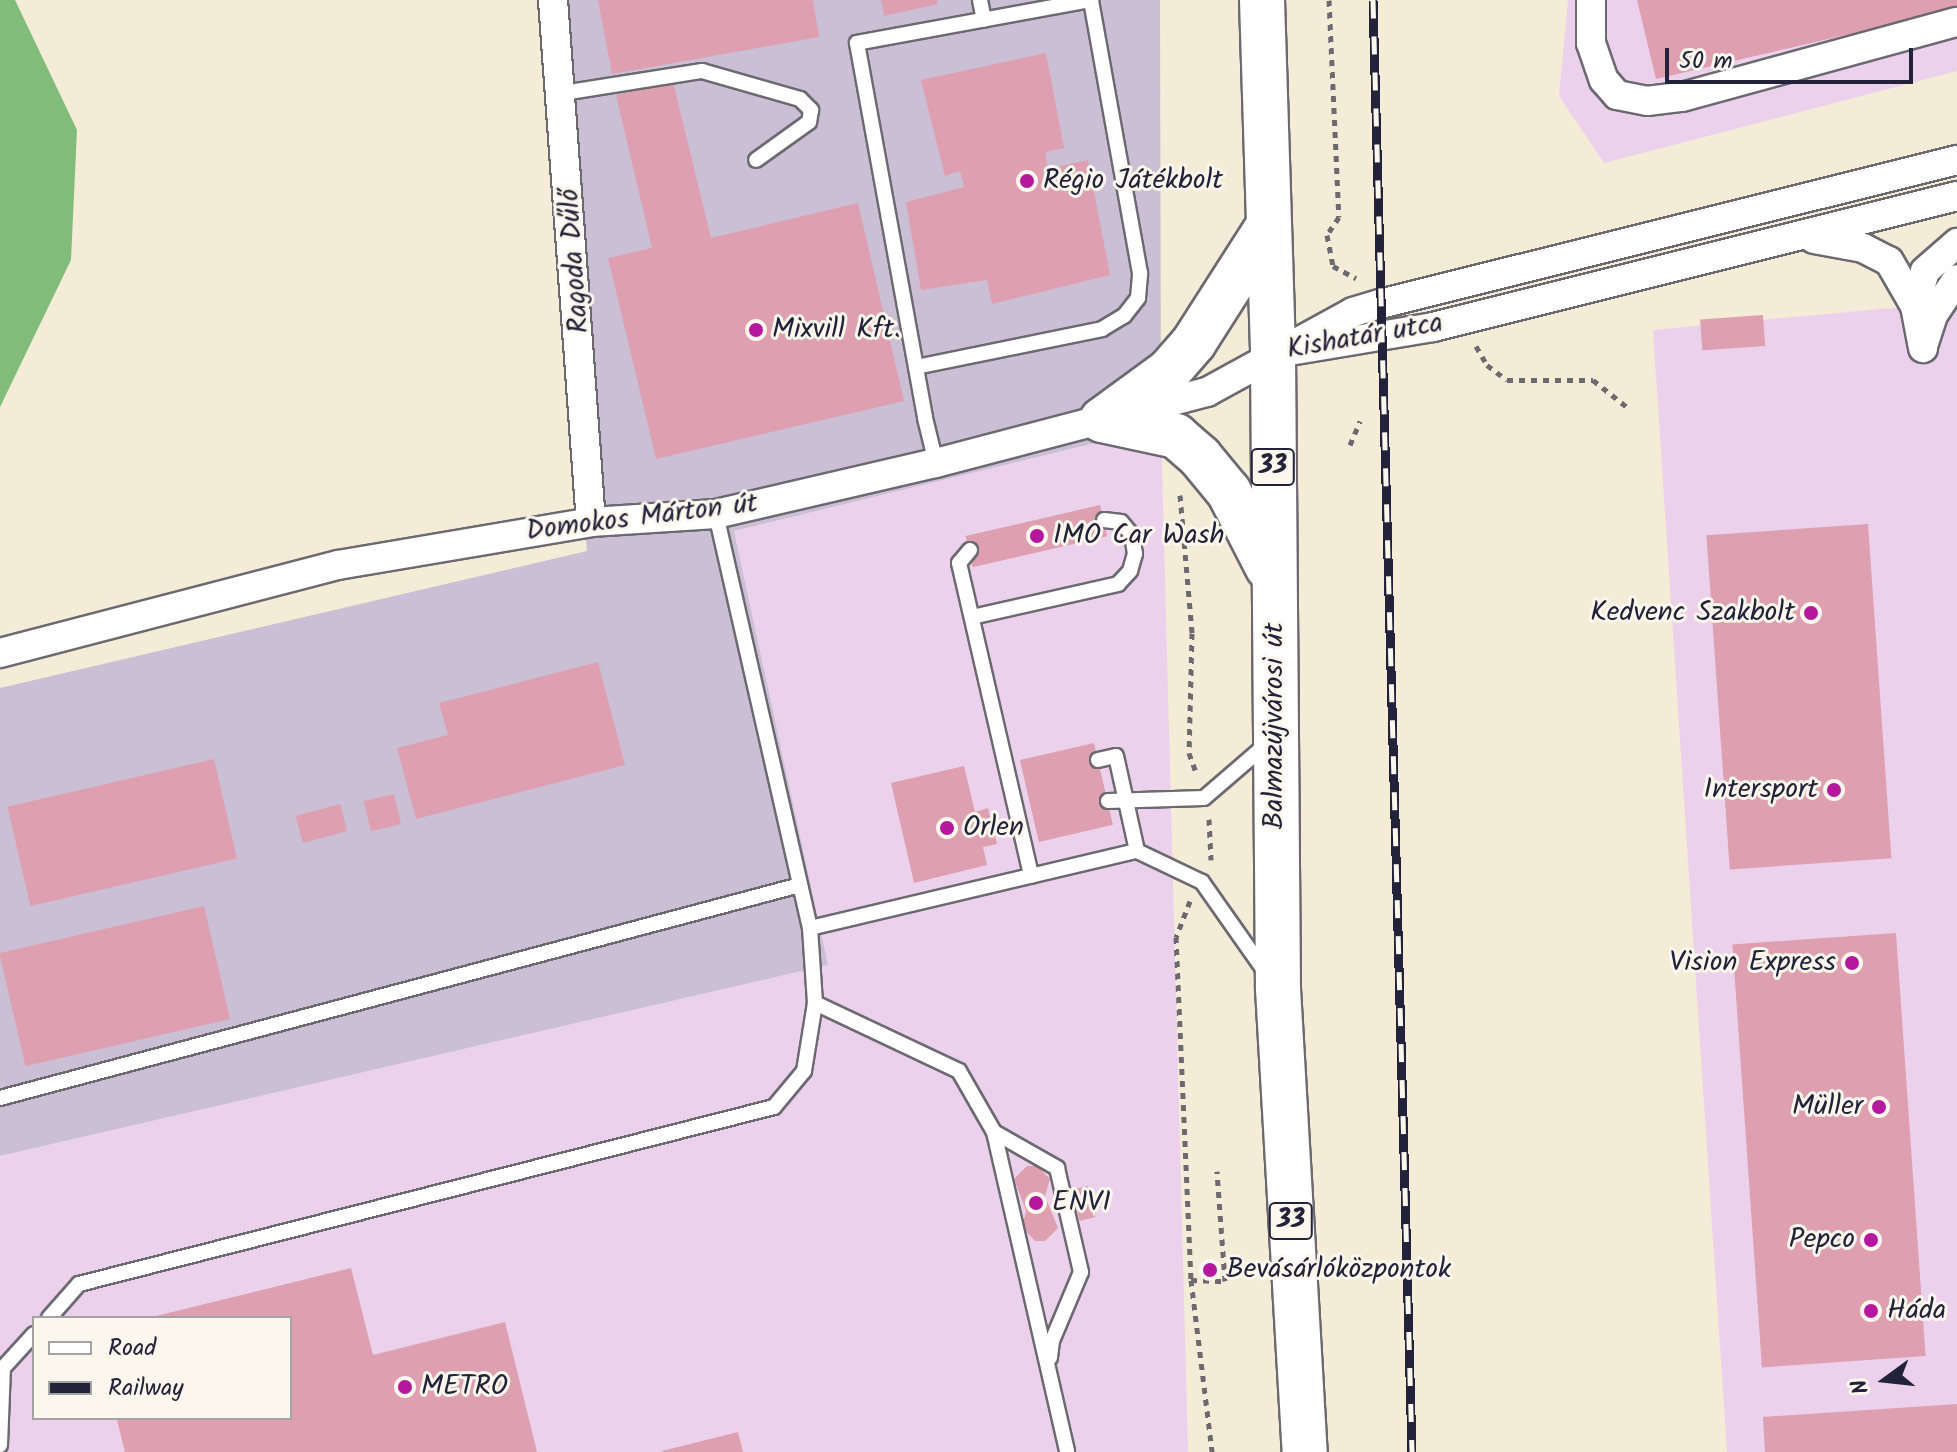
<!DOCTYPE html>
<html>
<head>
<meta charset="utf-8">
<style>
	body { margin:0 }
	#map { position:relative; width:1957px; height:1452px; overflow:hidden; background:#f4ecd6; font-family:Kalam,sans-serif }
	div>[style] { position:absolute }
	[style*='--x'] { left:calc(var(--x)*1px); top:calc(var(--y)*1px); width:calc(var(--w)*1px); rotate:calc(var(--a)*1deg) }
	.built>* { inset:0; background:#ebd1eb }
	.industrial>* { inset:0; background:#cbbfd5 }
	.forest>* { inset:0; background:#81bc7b }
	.building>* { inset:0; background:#de9fb1; transform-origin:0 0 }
	.path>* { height:5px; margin-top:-2.5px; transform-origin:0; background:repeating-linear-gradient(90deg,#6c6971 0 6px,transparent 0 12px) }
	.roads { filter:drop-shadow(2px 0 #6c6971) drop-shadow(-2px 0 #6c6971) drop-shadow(0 2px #6c6971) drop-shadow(0 -2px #6c6971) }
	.service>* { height:14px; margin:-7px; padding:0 7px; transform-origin:7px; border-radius:7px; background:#fff }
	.minor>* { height:28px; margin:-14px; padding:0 14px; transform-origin:14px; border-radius:14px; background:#fff }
	.primary>* { height:44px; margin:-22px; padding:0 22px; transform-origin:22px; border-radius:22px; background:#fff }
	.rail>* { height:9px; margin-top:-4.5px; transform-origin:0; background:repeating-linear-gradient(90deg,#fbf7ec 0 18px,#22223b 0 36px); box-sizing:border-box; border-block:2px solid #22223b }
	.dots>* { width:22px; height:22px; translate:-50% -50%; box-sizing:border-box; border:4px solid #fbf7ec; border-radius:50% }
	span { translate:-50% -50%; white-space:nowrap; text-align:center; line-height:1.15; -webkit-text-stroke:6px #fbf7ec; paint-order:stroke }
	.shield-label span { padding:2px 6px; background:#fbf7ec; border:2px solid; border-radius:6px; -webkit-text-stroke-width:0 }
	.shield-label { font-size:26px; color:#22223b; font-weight:700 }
	.poi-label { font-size:28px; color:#22223b }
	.left { translate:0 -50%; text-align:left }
	.right { translate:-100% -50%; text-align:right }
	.street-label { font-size:28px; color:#22223b }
	.legend { position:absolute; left:32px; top:1316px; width:260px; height:104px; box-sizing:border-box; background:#fbf7ec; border:2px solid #a4a2a5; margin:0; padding:10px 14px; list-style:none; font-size:24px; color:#22223b }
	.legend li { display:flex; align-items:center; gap:16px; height:40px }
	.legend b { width:40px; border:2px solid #a4a2a5 }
	.north { position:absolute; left:1845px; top:1340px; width:80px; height:80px; -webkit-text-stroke:6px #fbf7ec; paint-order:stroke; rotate:255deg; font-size:22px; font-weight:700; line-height:32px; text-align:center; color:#22223b }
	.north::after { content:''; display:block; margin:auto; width:28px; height:36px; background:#22223b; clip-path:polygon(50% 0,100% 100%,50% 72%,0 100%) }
	.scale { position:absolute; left:1665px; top:48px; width:248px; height:36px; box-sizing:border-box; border:4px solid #22223b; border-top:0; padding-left:10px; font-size:24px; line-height:28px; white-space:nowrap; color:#22223b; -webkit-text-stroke:6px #fbf7ec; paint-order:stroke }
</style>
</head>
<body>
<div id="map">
	<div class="built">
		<div style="clip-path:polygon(1568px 0,1957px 0,1957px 71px,1604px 163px,1559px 96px)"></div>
		<div style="clip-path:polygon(1957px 302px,1957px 1452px,1727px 1452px,1653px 330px)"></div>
		<div style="clip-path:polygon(evenodd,1161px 427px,1188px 1452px,0 1452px,0 1156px,828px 965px,734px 531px,1161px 427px,34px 1318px,290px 1318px,290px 1418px,34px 1418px,34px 1318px)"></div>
	</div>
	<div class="industrial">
		<div style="clip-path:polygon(548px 0,1160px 0,1161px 427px,734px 531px,828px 965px,0 1156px,0 688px,587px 551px)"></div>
	</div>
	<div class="forest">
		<div style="clip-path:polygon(0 0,15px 0,77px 130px,71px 260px,0 407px)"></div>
	</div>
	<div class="building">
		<div style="clip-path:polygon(598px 0,813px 0,819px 37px,612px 74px)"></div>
		<div style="clip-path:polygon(881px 0,937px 0,938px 4px,884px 16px)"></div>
		<div style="clip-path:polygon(1637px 0,1957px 0,1957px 9px,1656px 79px)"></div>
		<div style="clip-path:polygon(1046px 53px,1064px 148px,1046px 152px,1047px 169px,1088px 160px,1110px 275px,992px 304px,987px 280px,921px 290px,906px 202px,964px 187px,960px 171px,945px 176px,921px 80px)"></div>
		<div style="clip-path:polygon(673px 82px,711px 238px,858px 203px,904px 401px,656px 459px,608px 258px,652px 248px,616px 95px)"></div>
		<div style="left:1763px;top:315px;width:31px;height:63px;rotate:86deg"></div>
		<div style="left:1100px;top:505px;width:32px;height:138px;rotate:77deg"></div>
		<div style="left:1868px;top:524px;width:335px;height:162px;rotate:86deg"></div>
		<div style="clip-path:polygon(598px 662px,625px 765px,416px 819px,397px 748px,448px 735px,439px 703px)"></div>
		<div style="left:1094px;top:743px;width:84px;height:76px;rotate:77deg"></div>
		<div style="left:214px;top:759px;width:102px;height:212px;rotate:77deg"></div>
		<div style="clip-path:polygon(964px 766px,975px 812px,988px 808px,997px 844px,983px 847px,987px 865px,914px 883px,891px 783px)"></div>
		<div style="left:394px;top:794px;width:31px;height:31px;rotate:77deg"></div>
		<div style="left:340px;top:804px;width:28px;height:46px;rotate:75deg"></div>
		<div style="left:204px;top:906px;width:116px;height:210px;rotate:77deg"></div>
		<div style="left:1896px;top:933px;width:424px;height:164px;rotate:86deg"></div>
		<div style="clip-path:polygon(1027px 1166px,1037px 1166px,1050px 1179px,1045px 1196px,1058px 1228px,1045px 1241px,1035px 1241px,1022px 1227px,1026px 1211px,1014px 1179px)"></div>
		<div style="left:1088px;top:1186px;width:32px;height:16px;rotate:77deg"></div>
		<div style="clip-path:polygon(351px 1268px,373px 1355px,505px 1322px,537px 1452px,125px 1452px,117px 1420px,126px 1418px,290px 1418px,290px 1318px,152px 1317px)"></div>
		<div style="clip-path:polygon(1957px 1404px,1957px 1452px,1765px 1452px,1763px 1417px)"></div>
		<div style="clip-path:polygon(738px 1432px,743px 1452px,662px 1452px,662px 1451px)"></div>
	</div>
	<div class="path">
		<div style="--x:1329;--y:0;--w:217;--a:87.4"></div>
		<div style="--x:1339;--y:217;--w:22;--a:124"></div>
		<div style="--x:1327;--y:235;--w:32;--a:79"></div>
		<div style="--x:1333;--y:266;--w:26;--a:28"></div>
		<div style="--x:1476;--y:346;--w:22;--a:60"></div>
		<div style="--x:1487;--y:365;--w:25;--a:37"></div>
		<div style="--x:1507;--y:380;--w:86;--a:0"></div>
		<div style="--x:1593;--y:380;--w:43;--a:38.5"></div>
		<div style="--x:1350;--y:445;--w:26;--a:-67"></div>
		<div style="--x:1180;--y:495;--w:139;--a:85"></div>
		<div style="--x:1192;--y:633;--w:120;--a:91.4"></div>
		<div style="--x:1189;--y:753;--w:23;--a:70"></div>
		<div style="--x:1209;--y:819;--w:41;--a:87.2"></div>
		<div style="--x:1190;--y:901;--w:39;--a:111"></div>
		<div style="--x:1176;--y:937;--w:343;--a:87.5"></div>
		<div style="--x:1191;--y:1280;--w:173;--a:83"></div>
		<div style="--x:1191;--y:1280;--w:34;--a:2"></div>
		<div style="--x:1225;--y:1281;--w:110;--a:-94.2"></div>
	</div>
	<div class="roads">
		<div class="service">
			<div style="--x:980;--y:0;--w:20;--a:79"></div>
			<div style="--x:563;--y:93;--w:141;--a:-9"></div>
			<div style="--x:702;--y:71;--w:102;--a:15.9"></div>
			<div style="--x:800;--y:99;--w:16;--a:45"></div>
			<div style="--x:811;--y:110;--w:12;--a:99"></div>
			<div style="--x:809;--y:122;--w:65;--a:144.4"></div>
			<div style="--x:916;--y:367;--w:190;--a:-11.5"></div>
			<div style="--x:1102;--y:329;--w:26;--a:-31"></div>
			<div style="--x:1124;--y:316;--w:23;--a:-52"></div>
			<div style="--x:1138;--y:298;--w:25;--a:-85"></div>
			<div style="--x:1140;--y:273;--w:277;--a:-100.2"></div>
			<div style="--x:1091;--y:0;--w:238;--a:169.6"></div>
			<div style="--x:857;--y:43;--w:381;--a:79.7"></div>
			<div style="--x:925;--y:418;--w:46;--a:76.3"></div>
			<div style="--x:970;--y:550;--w:17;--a:130"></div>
			<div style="--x:959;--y:563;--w:321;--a:77"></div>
			<div style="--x:972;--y:617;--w:150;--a:-12.7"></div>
			<div style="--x:1118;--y:584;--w:18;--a:-47"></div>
			<div style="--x:1130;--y:571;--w:18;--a:-74"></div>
			<div style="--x:1135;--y:554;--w:19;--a:-99"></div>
			<div style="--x:1132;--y:535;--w:17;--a:-130"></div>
			<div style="--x:1121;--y:522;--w:17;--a:-173"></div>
			<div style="--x:1098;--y:760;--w:18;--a:-13"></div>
			<div style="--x:1116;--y:756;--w:97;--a:77.5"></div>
			<div style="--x:1108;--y:801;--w:96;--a:-1.8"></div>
			<div style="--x:1204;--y:798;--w:86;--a:-40.7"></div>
			<div style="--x:810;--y:928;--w:336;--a:-13.3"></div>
			<div style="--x:1137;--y:851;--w:72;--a:25.5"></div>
			<div style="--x:1202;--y:882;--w:111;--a:54.9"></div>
			<div style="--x:815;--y:1003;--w:159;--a:25.3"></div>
			<div style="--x:959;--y:1071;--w:70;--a:60.2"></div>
			<div style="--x:994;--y:1132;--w:328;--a:77.1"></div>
			<div style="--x:0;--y:1098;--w:828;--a:-14.91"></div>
			<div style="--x:994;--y:1132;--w:73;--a:29.7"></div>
			<div style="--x:1057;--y:1168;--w:107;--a:77"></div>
			<div style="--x:1081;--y:1272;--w:75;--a:112.8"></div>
			<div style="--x:1052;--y:1341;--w:17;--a:97"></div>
			<div style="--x:49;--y:1318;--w:45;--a:-48.6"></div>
			<div style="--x:79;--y:1284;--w:717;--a:-14.29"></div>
			<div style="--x:774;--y:1107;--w:47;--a:-50.2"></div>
			<div style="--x:804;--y:1071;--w:69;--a:-80.8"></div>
			<div style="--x:815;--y:1003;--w:75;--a:-93.8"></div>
			<div style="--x:810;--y:928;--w:425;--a:-102.8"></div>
			<div style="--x:0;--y:1445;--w:77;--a:-87.8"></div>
			<div style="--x:3;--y:1368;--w:46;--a:-47.6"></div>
		</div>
		<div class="minor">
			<div style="--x:553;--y:0;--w:523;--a:85.84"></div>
			<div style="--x:1591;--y:0;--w:43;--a:90"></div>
			<div style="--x:1591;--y:43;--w:39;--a:71"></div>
			<div style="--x:1604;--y:80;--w:20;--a:49"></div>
			<div style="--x:1617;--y:95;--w:31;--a:11"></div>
			<div style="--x:1647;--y:101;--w:35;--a:-7"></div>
			<div style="--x:1682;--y:97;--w:285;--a:-15.3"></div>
			<div style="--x:1814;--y:239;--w:50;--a:10.4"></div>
			<div style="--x:1863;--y:248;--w:29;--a:27"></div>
			<div style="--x:1889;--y:261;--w:52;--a:60"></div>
			<div style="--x:1915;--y:306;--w:43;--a:79.2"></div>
			<div style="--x:1915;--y:306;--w:36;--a:-74"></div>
			<div style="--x:1925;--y:271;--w:43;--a:-41.2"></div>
			<div style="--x:1924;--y:343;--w:29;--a:-72"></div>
			<div style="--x:1933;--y:315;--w:43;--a:-56.3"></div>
			<div style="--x:1296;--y:350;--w:139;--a:-9.5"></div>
			<div style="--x:1433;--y:327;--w:540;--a:-14.04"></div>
			<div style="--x:0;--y:653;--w:349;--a:-14.6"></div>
			<div style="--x:338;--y:565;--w:257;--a:-9.6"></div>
			<div style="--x:591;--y:522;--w:125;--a:-3.7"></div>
			<div style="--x:716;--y:514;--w:226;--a:-13.1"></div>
			<div style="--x:936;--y:463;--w:280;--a:-14.7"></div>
			<div style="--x:1207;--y:392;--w:166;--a:-28.7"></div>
			<div style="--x:1353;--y:312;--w:28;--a:-17"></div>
			<div style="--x:1380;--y:304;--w:595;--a:-14.01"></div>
		</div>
		<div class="primary">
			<div style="--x:1262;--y:0;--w:353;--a:88.2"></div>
			<div style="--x:1273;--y:353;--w:636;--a:89.55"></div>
			<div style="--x:1278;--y:989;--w:464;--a:86.7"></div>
			<div style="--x:1102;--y:420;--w:83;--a:-36.2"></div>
			<div style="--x:1169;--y:371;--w:38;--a:-49"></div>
			<div style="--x:1194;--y:342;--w:135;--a:-57.4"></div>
			<div style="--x:1102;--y:420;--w:76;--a:12.2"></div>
			<div style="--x:1176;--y:436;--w:32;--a:41"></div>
			<div style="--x:1200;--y:457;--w:45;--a:50.4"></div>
			<div style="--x:1229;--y:492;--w:85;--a:62.8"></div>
		</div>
	</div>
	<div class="rail">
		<div style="--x:1373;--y:0;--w:1453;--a:88.46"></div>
	</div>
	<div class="dots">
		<div style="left:1027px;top:181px;background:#b5179e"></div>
		<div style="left:756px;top:330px;background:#b5179e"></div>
		<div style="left:1037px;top:536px;background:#b5179e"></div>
		<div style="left:1811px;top:613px;background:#b5179e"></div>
		<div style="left:1834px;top:790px;background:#b5179e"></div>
		<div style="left:947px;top:828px;background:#b5179e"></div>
		<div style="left:1852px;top:963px;background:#b5179e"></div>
		<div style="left:1879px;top:1107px;background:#b5179e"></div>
		<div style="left:1036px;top:1203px;background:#b5179e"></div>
		<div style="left:1871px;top:1240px;background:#b5179e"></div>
		<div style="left:1210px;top:1270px;background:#b5179e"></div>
		<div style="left:1871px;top:1311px;background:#b5179e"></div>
		<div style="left:405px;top:1387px;background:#b5179e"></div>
	</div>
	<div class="shield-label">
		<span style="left:1273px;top:467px">33</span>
		<span style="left:1291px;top:1221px">33</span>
	</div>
	<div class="poi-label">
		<span class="left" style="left:1043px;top:181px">Régio Játékbolt</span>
		<span class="left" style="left:772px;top:330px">Mixvill Kft.</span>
		<span class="left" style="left:1053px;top:536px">IMO Car Wash</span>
		<span class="right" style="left:1795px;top:613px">Kedvenc Szakbolt</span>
		<span class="right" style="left:1818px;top:790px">Intersport</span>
		<span class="left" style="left:963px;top:828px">Orlen</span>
		<span class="right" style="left:1836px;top:963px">Vision Express</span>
		<span class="right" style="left:1863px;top:1107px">Müller</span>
		<span class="left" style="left:1052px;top:1203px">ENVI</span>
		<span class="right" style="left:1855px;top:1240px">Pepco</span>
		<span class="left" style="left:1226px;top:1270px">Bevásárlóközpontok</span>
		<span class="left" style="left:1887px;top:1311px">Háda</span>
		<span class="left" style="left:421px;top:1387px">METRO</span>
	</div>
	<div class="street-label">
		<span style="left:575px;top:261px;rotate:-94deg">Ragoda Dűlő</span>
		<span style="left:1365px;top:337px;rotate:-10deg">Kishatár utca</span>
		<span style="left:642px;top:518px;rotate:-7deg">Domokos Márton út</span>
		<span style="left:1275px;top:726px;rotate:-90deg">Balmazújvárosi út</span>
	</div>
	<ul class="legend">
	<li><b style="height:10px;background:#fff"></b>Road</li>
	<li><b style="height:10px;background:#22223b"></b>Railway</li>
	</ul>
	<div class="north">N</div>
	<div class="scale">50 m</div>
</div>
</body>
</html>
